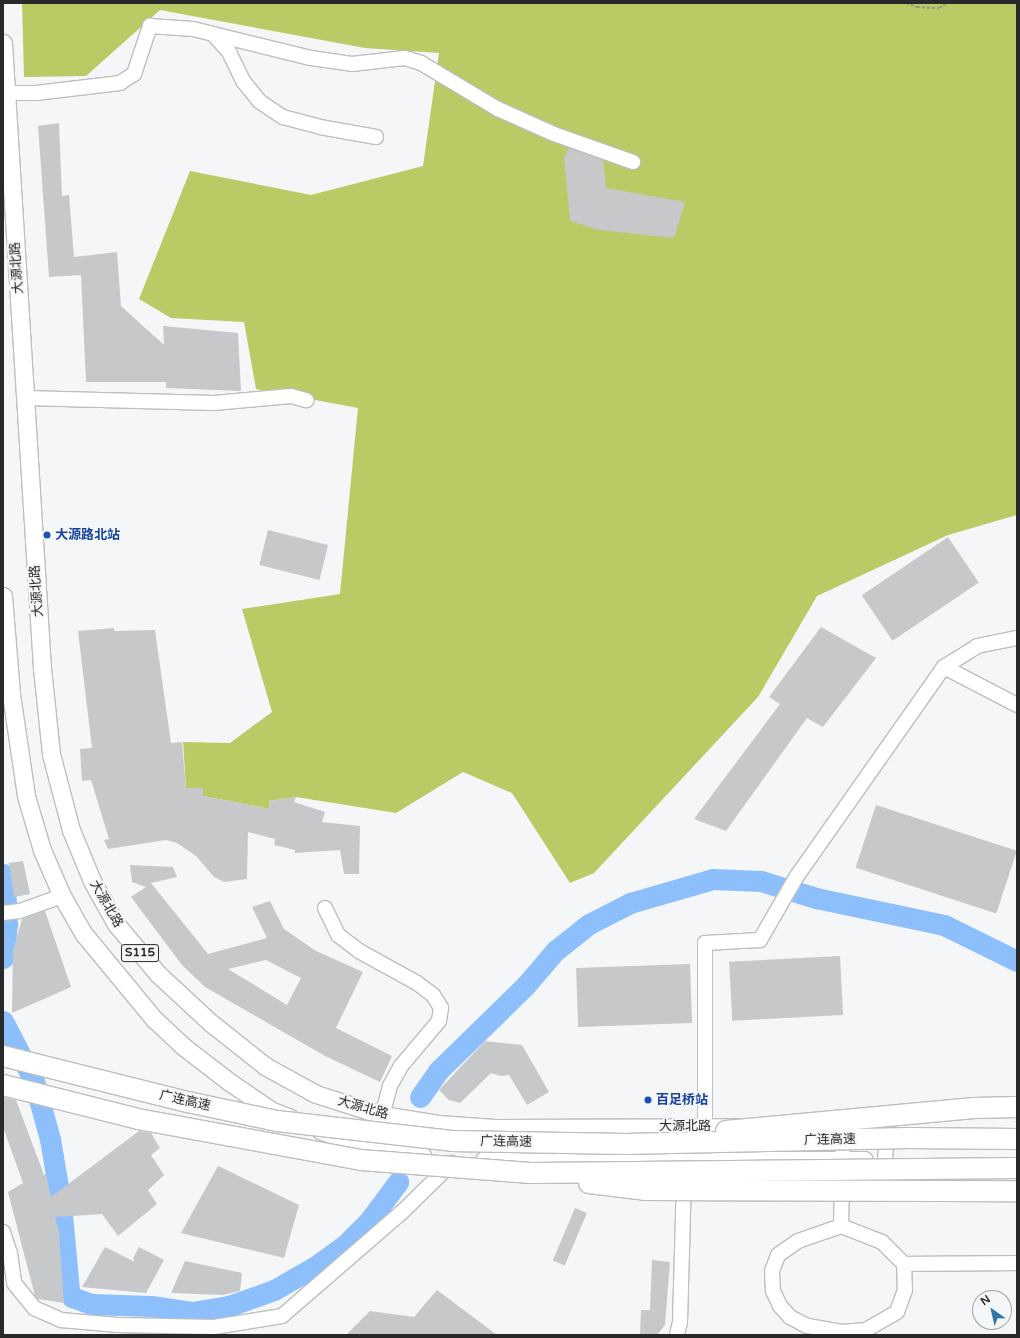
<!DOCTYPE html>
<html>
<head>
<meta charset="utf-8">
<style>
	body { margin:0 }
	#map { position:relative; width:1020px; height:1338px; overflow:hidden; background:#f5f6f8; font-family:"Varela Round","Noto Sans SC",sans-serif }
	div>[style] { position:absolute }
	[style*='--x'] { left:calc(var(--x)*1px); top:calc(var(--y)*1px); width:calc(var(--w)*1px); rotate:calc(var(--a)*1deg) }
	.forest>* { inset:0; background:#baca64 }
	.river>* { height:21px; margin:-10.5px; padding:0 10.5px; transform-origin:10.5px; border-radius:10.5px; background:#8dbffd }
	.building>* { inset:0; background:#c7c8ca; transform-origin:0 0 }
	.path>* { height:2px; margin-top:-1px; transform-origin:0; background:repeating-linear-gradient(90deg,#939495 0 3px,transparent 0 5px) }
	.roads { filter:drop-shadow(1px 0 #bdbec0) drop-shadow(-1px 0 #bdbec0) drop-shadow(0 1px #bdbec0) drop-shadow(0 -1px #bdbec0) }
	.minor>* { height:14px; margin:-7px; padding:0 7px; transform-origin:7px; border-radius:7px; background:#fff }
	.major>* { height:17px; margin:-8.5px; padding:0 8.5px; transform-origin:8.5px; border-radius:8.5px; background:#fff }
	.bridges { filter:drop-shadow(1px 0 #bdbec0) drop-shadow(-1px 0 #bdbec0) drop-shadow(0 1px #bdbec0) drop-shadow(0 -1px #bdbec0) }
	.highway-bridge>* { height:20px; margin:-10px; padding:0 10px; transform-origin:10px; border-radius:10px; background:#fff }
	.dots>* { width:11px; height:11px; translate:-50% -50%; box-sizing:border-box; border:2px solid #f5f6f8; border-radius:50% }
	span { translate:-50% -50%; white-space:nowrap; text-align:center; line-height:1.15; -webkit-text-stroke:4px #f5f6f8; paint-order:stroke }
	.shield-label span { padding:1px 3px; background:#f5f6f8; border:1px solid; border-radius:3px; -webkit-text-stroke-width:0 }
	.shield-label { font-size:12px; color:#28292a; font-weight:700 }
	.street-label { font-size:13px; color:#28292a }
	.transit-label { font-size:13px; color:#164399; font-weight:700 }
	.left { translate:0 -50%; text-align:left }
	.frame { position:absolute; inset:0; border:4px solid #28292a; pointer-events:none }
	.north { position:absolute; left:972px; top:1290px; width:40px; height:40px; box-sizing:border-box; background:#f5f6f8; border:1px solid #a3a4a6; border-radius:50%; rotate:326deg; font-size:11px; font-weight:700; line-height:16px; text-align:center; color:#28292a }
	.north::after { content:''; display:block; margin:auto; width:14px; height:18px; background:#3275ab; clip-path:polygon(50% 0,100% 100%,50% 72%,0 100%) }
</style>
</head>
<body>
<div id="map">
	<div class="forest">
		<div style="clip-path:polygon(22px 3px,1017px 3px,1017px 515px,948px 535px,817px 596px,758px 697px,594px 873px,570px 883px,512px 793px,463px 772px,396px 813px,296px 797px,269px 801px,270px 809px,203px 796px,203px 788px,186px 788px,183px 742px,230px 743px,272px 712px,242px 609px,340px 594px,358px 408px,256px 389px,244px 322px,171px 318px,139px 299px,190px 171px,311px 195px,423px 166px,439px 53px,365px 48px,160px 10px,86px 76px,24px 77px)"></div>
	</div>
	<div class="river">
		<div style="--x:3;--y:874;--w:29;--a:84"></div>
		<div style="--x:3;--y:958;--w:35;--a:-83"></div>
		<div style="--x:3;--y:1021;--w:68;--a:62.7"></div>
		<div style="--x:34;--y:1081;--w:60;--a:74.6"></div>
		<div style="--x:50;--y:1139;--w:66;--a:80.4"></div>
		<div style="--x:61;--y:1204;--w:86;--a:84.7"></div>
		<div style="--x:69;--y:1290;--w:8;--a:67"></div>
		<div style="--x:72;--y:1297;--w:20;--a:20"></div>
		<div style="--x:91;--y:1304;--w:60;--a:1.9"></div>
		<div style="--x:151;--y:1306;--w:41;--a:8.3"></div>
		<div style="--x:192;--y:1312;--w:37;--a:-9"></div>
		<div style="--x:229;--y:1306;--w:48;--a:-19.6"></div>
		<div style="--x:274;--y:1290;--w:48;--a:-29.7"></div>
		<div style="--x:316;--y:1266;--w:37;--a:-36"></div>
		<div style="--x:346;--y:1244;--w:33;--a:-45"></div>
		<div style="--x:369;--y:1221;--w:49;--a:-53.4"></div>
		<div style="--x:420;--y:1097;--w:32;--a:-55"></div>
		<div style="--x:438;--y:1071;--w:123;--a:-44.3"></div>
		<div style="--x:526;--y:985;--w:45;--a:-49.5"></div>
		<div style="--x:555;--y:951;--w:43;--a:-38.5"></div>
		<div style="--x:589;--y:924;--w:46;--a:-27.1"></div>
		<div style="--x:630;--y:903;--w:86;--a:-16.1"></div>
		<div style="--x:713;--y:879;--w:48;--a:2.4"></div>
		<div style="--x:761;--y:881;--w:58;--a:17.2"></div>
		<div style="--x:816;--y:898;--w:131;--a:11.9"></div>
		<div style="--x:944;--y:925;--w:81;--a:26.3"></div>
	</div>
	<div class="building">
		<div style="clip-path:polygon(59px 123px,62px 196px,69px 195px,74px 257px,117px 252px,121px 306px,164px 345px,163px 326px,238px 333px,241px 391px,166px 388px,166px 382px,86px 382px,81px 275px,49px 277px,38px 126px)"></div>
		<div style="clip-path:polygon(569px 148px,603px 160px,606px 188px,685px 202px,674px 238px,599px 230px,570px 221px,564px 157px)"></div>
		<div style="left:268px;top:530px;width:62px;height:36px;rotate:14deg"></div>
		<div style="left:948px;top:537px;width:55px;height:104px;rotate:56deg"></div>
		<div style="clip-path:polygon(821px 627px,876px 658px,823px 727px,807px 718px,726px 831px,694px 819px,780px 704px,769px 697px)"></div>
		<div style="clip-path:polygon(114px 628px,114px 631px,155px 630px,171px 743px,182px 742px,186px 788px,203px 788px,203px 796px,270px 809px,269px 801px,296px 797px,294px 802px,325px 812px,322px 822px,360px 826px,359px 874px,344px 874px,340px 850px,295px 853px,295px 850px,274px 845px,275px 839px,248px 832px,247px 879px,224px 882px,214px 877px,196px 856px,177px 843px,166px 840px,108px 849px,104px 840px,109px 839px,91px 780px,82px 781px,80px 749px,92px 748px,78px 631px)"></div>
		<div style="left:876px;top:805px;width:148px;height:66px;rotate:18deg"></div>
		<div style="clip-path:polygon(23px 861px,30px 894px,14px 897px,9px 863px)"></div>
		<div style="clip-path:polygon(evenodd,130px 865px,173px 867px,177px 877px,151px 883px,208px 954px,267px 938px,252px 907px,270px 901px,284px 929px,316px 951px,363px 972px,336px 1028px,392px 1056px,380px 1082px,325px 1056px,205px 987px,182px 965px,131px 897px,146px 887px,132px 882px,130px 865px,266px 960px,301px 978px,287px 1005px,228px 969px,266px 960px)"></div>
		<div style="clip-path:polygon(45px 911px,71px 987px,12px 1013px,13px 951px,22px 919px)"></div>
		<div style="left:840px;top:956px;width:59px;height:111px;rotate:87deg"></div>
		<div style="left:690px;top:964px;width:59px;height:114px;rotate:88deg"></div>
		<div style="clip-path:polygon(485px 1041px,522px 1045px,549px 1092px,527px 1105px,509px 1075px,501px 1076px,491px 1073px,460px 1103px,449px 1100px,439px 1090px)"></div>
		<div style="clip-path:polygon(3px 1097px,16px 1100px,44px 1175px,46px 1174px,51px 1197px,139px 1131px,151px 1133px,160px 1148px,151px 1155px,164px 1175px,148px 1190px,157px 1204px,118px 1236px,102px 1214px,55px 1217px,59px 1232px,64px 1303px,38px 1299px,35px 1296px,8px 1192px,23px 1183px,3px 1127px)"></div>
		<div style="clip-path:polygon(218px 1166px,299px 1205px,284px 1258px,181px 1233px)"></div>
		<div style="left:575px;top:1208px;width:13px;height:57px;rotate:23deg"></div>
		<div style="clip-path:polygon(105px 1247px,135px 1262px,133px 1258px,139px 1247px,164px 1260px,146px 1293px,82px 1287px)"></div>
		<div style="clip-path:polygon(652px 1260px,670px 1262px,665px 1325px,657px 1335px,640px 1335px,641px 1310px,650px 1310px)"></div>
		<div style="clip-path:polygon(185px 1261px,242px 1273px,240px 1291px,223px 1295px,171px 1293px)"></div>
		<div style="clip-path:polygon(437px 1290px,497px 1335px,346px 1335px,370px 1311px,414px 1317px)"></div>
	</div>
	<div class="path">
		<div style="--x:906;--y:3;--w:12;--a:20"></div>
		<div style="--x:917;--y:7;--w:22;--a:3"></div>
		<div style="--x:939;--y:8;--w:10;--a:-29"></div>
	</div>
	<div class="roads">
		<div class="minor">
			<div style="--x:213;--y:34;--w:101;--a:13.8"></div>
			<div style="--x:311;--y:58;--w:41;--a:8.3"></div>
			<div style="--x:352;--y:64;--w:53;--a:-6.5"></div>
			<div style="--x:405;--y:58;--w:17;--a:17"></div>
			<div style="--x:421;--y:63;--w:90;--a:30.9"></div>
			<div style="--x:498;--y:109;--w:61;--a:24.1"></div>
			<div style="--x:554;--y:134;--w:84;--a:19.5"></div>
			<div style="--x:6;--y:93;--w:30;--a:0"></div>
			<div style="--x:36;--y:93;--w:85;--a:-6.8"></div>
			<div style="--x:120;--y:83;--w:17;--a:-33"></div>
			<div style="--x:134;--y:74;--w:51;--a:-71.6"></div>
			<div style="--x:150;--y:26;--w:43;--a:4"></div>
			<div style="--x:193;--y:29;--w:21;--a:14"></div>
			<div style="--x:213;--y:34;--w:24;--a:48"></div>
			<div style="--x:229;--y:52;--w:32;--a:64"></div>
			<div style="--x:243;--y:81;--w:26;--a:51"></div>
			<div style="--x:259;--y:101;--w:29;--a:34"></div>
			<div style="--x:283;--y:117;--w:38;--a:15"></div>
			<div style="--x:320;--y:127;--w:57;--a:10.1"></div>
			<div style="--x:25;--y:398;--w:189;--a:1.5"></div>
			<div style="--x:214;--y:403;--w:77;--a:-5.2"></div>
			<div style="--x:291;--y:396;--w:16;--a:15"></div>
			<div style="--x:944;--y:667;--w:82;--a:27.5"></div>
			<div style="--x:325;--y:908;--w:30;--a:64"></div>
			<div style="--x:338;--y:935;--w:26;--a:37"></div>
			<div style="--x:359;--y:951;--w:66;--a:28.9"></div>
			<div style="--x:417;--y:983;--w:20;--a:37"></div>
			<div style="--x:433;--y:995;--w:15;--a:58"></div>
			<div style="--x:441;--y:1008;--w:13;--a:99"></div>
			<div style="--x:439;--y:1021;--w:59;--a:130.2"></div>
			<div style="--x:401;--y:1066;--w:23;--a:119"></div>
			<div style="--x:390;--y:1086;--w:30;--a:105"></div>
			<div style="--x:3;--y:913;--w:17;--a:-7"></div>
			<div style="--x:20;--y:911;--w:45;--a:-19.7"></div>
			<div style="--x:705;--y:1126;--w:183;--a:-90"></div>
			<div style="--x:705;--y:943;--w:55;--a:-3.1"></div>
			<div style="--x:760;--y:940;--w:74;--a:-60"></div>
			<div style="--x:797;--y:876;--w:256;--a:-54.9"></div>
			<div style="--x:944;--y:667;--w:39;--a:-32"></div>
			<div style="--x:977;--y:646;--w:41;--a:-11.3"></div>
			<div style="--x:885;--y:1160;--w:30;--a:-86"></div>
			<div style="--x:841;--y:1226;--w:44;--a:21.3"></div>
			<div style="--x:882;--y:1242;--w:31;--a:45"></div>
			<div style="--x:904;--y:1264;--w:26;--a:88"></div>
			<div style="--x:905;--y:1290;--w:23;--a:110"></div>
			<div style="--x:897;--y:1312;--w:36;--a:150"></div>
			<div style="--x:866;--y:1330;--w:24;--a:175"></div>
			<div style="--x:842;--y:1332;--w:36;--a:-170"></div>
			<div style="--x:807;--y:1326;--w:19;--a:-152"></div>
			<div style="--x:790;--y:1317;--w:15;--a:-132"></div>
			<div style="--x:780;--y:1306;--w:17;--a:-115"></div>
			<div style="--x:773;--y:1291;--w:20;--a:-93"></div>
			<div style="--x:772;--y:1271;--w:17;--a:-69"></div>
			<div style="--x:778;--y:1255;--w:24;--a:-35"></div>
			<div style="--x:798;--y:1241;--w:46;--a:-19.2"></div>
			<div style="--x:841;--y:1226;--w:94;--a:-88.8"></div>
			<div style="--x:3;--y:1232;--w:22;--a:72"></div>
			<div style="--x:10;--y:1253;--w:30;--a:82"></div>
			<div style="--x:14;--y:1283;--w:32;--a:51"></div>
			<div style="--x:34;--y:1308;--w:30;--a:24"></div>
			<div style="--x:61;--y:1320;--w:57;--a:5"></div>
			<div style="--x:118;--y:1325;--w:96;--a:1.2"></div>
			<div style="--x:214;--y:1327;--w:69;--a:-9.2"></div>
			<div style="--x:282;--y:1316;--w:159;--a:-40.9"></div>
			<div style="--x:402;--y:1212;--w:70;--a:-44.4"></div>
			<div style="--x:904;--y:1264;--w:113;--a:-0.5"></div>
			<div style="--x:677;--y:1335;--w:13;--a:-77"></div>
			<div style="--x:680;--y:1322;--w:140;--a:-88.4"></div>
		</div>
		<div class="major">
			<div style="--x:3;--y:43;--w:626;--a:86.43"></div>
			<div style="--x:42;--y:668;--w:86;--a:84"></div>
			<div style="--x:51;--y:754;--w:79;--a:75.3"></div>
			<div style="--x:71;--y:830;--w:55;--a:67.6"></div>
			<div style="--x:92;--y:881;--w:49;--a:60.8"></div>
			<div style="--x:116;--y:924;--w:65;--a:50"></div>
			<div style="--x:158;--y:974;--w:72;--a:42.8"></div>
			<div style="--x:211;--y:1023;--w:69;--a:38.5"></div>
			<div style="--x:265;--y:1066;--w:58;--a:28.8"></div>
			<div style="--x:316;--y:1094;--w:69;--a:17.7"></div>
			<div style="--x:382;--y:1115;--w:57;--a:9.1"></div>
			<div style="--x:438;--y:1124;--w:57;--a:4"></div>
			<div style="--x:495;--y:1128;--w:246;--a:-0.2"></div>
			<div style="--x:3;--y:596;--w:98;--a:85.3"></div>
			<div style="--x:11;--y:694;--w:103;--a:81.6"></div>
			<div style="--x:26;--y:796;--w:56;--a:73.5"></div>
			<div style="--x:42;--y:850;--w:50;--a:66.5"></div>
			<div style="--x:62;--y:896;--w:43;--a:60.4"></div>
			<div style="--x:83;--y:933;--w:112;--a:50.5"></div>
			<div style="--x:154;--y:1019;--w:41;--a:43"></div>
			<div style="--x:184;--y:1047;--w:59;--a:37.5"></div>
			<div style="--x:231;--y:1083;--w:50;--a:34.3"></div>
			<div style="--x:272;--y:1111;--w:19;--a:21"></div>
			<div style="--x:320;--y:1130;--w:36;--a:21"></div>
			<div style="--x:354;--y:1143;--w:36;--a:14"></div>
			<div style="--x:389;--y:1152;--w:33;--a:5"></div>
			<div style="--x:484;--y:1160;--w:380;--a:0"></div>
		</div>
	</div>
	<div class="bridges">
		<div class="highway-bridge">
			<div style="--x:3;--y:1056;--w:191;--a:14"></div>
			<div style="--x:188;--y:1102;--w:91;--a:12.1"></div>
			<div style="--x:277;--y:1121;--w:176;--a:6.5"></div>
			<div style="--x:452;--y:1141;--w:173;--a:1"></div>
			<div style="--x:625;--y:1144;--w:284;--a:-1.2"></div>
			<div style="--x:909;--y:1138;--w:108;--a:0.5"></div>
			<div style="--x:3;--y:1085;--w:139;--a:14.1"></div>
			<div style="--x:138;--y:1119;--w:227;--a:10.4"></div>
			<div style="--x:361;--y:1160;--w:170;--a:4.4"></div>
			<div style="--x:531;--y:1173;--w:486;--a:-0.6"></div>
			<div style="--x:726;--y:1131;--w:249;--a:-5.3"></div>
			<div style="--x:974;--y:1108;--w:43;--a:-1.3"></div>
			<div style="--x:589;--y:1183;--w:56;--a:7.1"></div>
			<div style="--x:645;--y:1190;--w:372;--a:0.2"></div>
		</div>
	</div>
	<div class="dots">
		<div style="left:47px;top:535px;background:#1a4fb4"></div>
		<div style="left:648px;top:1100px;background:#1a4fb4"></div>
	</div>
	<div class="shield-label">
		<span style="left:140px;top:953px">S115</span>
	</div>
	<div class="street-label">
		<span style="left:17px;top:268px;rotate:-94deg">大源北路</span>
		<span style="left:37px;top:591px;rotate:-94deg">大源北路</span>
		<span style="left:106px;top:904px;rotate:60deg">大源北路</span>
		<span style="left:185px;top:1101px;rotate:13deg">广连高速</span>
		<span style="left:363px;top:1108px;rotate:16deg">大源北路</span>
		<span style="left:685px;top:1126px">大源北路</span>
		<span style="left:830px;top:1140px;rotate:-1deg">广连高速</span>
		<span style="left:506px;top:1142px;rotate:1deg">广连高速</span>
	</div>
	<div class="transit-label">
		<span class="left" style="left:55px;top:535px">大源路北站</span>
		<span class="left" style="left:656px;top:1100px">百足桥站</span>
	</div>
	<div class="frame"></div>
	<div class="north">N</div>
</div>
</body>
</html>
